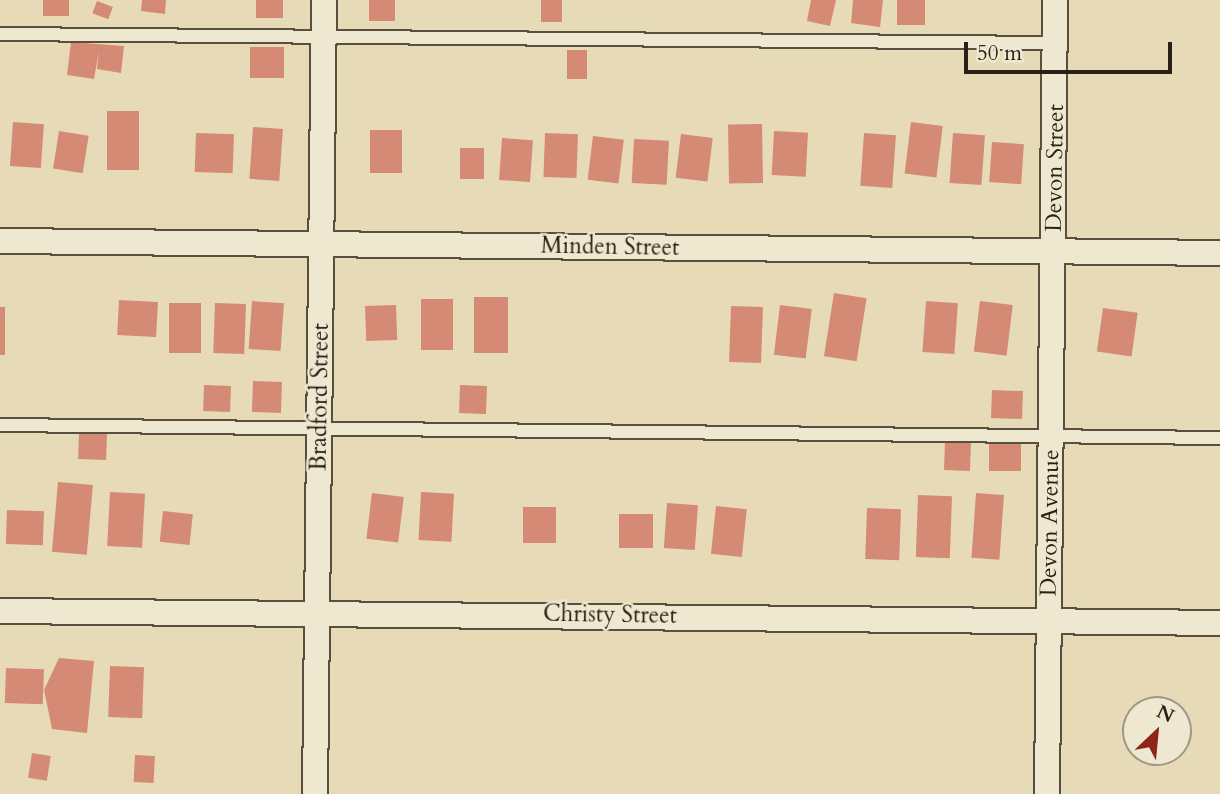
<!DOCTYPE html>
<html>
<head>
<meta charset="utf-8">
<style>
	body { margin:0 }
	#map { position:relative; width:1220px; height:794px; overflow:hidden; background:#e7dbb7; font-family:Cardo,serif }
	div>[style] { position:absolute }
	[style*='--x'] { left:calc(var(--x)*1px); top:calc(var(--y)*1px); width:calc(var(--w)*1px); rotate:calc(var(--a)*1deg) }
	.building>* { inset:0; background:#d48a74; transform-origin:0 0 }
	.roads { filter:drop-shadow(2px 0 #584f3e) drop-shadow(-2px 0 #584f3e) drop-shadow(0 2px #584f3e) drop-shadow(0 -2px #584f3e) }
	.service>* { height:12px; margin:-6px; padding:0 6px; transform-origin:6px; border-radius:6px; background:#efe8d0 }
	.minor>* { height:24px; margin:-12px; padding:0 12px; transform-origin:12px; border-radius:12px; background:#efe8d0 }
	span { translate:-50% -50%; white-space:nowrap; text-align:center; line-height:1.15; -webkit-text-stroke:5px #efe8d0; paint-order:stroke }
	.street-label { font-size:23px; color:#292016 }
	.north { position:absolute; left:1122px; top:696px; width:70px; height:70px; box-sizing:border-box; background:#efe8d0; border:2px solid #a09886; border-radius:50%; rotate:26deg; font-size:19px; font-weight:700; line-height:28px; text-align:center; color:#292016 }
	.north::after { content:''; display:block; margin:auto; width:24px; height:32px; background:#8f2418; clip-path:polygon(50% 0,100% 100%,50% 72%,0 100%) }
	.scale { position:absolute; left:964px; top:42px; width:208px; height:32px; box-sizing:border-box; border:4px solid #292016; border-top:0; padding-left:9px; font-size:21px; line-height:24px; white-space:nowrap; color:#292016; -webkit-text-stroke:5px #efe8d0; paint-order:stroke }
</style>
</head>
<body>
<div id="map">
	<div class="building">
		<div style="left:43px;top:0;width:26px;height:16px"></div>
		<div style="clip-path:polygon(142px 0,166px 0,165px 14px,141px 11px)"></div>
		<div style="left:256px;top:0;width:27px;height:18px"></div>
		<div style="left:369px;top:0;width:26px;height:21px"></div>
		<div style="left:541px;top:0;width:21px;height:22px"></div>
		<div style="clip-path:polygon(811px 0,836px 0,830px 26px,807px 21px)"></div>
		<div style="clip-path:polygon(853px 0,883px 0,880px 27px,851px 23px)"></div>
		<div style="left:897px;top:0;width:28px;height:25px"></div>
		<div style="left:97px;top:1px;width:17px;height:13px;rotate:21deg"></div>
		<div style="clip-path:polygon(71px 42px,124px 46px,121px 73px,97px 69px,99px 51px,94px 79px,67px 75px)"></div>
		<div style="left:250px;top:47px;width:34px;height:31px"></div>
		<div style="left:567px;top:50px;width:20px;height:29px"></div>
		<div style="left:107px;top:111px;width:32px;height:59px"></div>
		<div style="left:13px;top:122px;width:31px;height:44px;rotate:4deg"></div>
		<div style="left:911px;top:122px;width:32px;height:52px;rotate:7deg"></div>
		<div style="left:762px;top:124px;width:59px;height:34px;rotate:89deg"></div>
		<div style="left:253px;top:127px;width:30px;height:52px;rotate:4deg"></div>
		<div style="left:370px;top:130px;width:32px;height:43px"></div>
		<div style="left:59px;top:131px;width:30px;height:38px;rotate:9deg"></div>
		<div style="left:774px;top:131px;width:34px;height:44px;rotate:3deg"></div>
		<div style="left:196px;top:133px;width:38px;height:39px;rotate:2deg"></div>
		<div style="left:545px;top:133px;width:33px;height:44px;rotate:2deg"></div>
		<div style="left:864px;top:133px;width:32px;height:53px;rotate:4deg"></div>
		<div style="left:953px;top:133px;width:32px;height:50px;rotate:4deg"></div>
		<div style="left:681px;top:134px;width:32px;height:44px;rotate:7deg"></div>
		<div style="left:593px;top:136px;width:31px;height:44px;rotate:7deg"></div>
		<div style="left:502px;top:138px;width:31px;height:42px;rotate:4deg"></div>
		<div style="left:634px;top:139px;width:35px;height:44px;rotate:3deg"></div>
		<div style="left:992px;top:142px;width:32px;height:40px;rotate:4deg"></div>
		<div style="left:460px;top:148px;width:24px;height:31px"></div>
		<div style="left:834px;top:293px;width:33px;height:64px;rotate:9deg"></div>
		<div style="left:474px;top:297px;width:34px;height:56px"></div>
		<div style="left:421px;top:299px;width:32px;height:51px"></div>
		<div style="left:119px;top:300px;width:39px;height:35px;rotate:3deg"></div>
		<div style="left:252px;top:301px;width:32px;height:48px;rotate:4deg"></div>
		<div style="left:926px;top:301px;width:32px;height:51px;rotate:4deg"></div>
		<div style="left:980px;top:301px;width:33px;height:51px;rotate:7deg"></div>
		<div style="left:169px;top:303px;width:32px;height:50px"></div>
		<div style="left:215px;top:303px;width:31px;height:50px;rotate:2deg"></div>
		<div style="left:396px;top:305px;width:35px;height:31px;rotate:88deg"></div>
		<div style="left:780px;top:305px;width:32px;height:50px;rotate:7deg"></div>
		<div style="left:731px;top:306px;width:32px;height:56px;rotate:2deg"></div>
		<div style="left:0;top:307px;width:5px;height:48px"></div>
		<div style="left:1103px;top:308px;width:35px;height:44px;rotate:8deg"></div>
		<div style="left:253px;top:381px;width:29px;height:31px;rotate:2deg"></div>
		<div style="left:204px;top:385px;width:27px;height:26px;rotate:2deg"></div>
		<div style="left:460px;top:385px;width:27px;height:28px;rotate:2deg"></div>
		<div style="left:992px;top:390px;width:31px;height:28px;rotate:2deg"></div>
		<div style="left:79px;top:433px;width:28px;height:26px;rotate:2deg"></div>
		<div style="left:945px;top:441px;width:26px;height:29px;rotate:2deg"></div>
		<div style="left:989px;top:442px;width:32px;height:29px"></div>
		<div style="left:58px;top:482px;width:35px;height:70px;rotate:5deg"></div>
		<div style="left:110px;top:492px;width:35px;height:54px;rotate:3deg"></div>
		<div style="left:421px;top:492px;width:33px;height:48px;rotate:3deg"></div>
		<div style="left:372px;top:493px;width:32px;height:46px;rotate:7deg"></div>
		<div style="left:976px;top:493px;width:28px;height:65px;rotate:4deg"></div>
		<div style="left:918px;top:495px;width:34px;height:62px;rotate:2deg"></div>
		<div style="left:667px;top:503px;width:31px;height:45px;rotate:4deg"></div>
		<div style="left:716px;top:506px;width:31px;height:48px;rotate:6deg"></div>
		<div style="left:523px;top:507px;width:33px;height:36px"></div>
		<div style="left:867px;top:508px;width:34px;height:51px;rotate:2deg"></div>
		<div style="left:7px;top:510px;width:37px;height:34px;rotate:2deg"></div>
		<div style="left:163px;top:511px;width:30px;height:31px;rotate:6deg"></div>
		<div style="left:619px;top:514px;width:34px;height:34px"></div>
		<div style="clip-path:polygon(59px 658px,94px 661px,87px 733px,52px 729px,44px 690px)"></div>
		<div style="left:110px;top:666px;width:34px;height:51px;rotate:2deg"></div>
		<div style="left:6px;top:668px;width:38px;height:35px;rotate:2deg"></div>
		<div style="left:32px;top:753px;width:19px;height:25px;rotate:9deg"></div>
		<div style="left:135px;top:755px;width:20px;height:27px;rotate:3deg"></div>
	</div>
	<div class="roads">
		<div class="service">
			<div style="--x:0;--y:34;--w:1056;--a:0.49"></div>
			<div style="--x:0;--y:425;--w:1220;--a:0.61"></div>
		</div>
		<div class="minor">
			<div style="--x:0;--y:241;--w:1220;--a:0.56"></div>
			<div style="--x:0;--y:611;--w:1220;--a:0.56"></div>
			<div style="--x:315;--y:794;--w:794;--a:-89.35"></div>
			<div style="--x:1047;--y:794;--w:794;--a:-89.42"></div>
		</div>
	</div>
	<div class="street-label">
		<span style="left:1055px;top:168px;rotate:-89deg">Devon Street</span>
		<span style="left:610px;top:247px;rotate:1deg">Minden Street</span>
		<span style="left:320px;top:397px;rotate:-89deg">Bradford Street</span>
		<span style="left:1050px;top:523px;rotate:-89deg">Devon Avenue</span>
		<span style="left:610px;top:615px;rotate:1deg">Christy Street</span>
	</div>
	<div class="north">N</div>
	<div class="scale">50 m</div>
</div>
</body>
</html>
